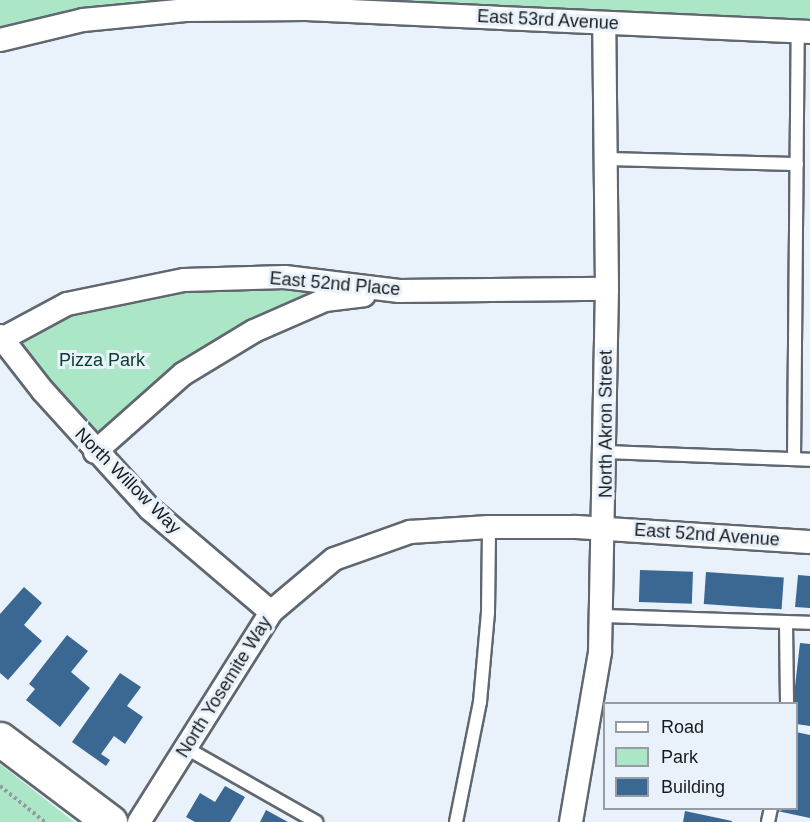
<!DOCTYPE html>
<html>
<head>
<meta charset="utf-8">
<style>
	body { margin:0 }
	#map { position:relative; width:810px; height:822px; overflow:hidden; background:#e9f2fb; font-family:Helvetica,sans-serif }
	div>[style] { position:absolute }
	[style*='--x'] { left:calc(var(--x)*1px); top:calc(var(--y)*1px); width:calc(var(--w)*1px); rotate:calc(var(--a)*1deg) }
	.green>* { inset:0; background:#abe6c7 }
	.building>* { inset:0; background:#3b6892; transform-origin:0 0 }
	.path>* { height:4px; margin-top:-2px; transform-origin:0; background:repeating-linear-gradient(90deg,#939aa0 0 3px,transparent 0 6px) }
	.roads { filter:drop-shadow(2px 0 #60676f) drop-shadow(-2px 0 #60676f) drop-shadow(0 2px #60676f) drop-shadow(0 -2px #60676f) }
	.lane>* { height:12px; margin:-6px; padding:0 6px; transform-origin:6px; border-radius:6px; background:#fff }
	.street>* { height:22px; margin:-11px; padding:0 11px; transform-origin:11px; border-radius:11px; background:#fff }
	.secondary>* { height:33px; margin:-16.5px; padding:0 16.5px; transform-origin:16.5px; border-radius:16.5px; background:#fff }
	span { translate:-50% -50%; white-space:nowrap; text-align:center; line-height:1.15; -webkit-text-stroke:6px #e9f2fb; paint-order:stroke }
	.street-label { font-size:18px; color:#181b1e }
	.park-label { font-size:18px; color:#08412b }
	.legend { position:absolute; left:603px; top:702px; width:195px; height:108px; box-sizing:border-box; background:#e9f2fb; border:2px solid #959ca3; margin:0; padding:8px 10px; list-style:none; font-size:18px; color:#181b1e }
	.legend li { display:flex; align-items:center; gap:12px; height:30px }
	.legend b { width:30px; border:2px solid #959ca3 }
</style>
</head>
<body>
<div id="map">
	<div class="green">
		<div style="clip-path:polygon(0 0,810px 0,810px 23px,297px 1px,0 31px)"></div>
		<div style="clip-path:polygon(184px 280px,399px 291px,254px 331px,95px 452px,2px 339px,67px 304px)"></div>
		<div style="clip-path:polygon(0 764px,73px 821px,75px 822px,0 822px)"></div>
	</div>
	<div class="building">
		<div style="left:640px;top:570px;width:53px;height:32px;rotate:2deg"></div>
		<div style="left:706px;top:572px;width:78px;height:32px;rotate:4deg"></div>
		<div style="clip-path:polygon(798px 575px,810px 576px,810px 608px,795px 607px)"></div>
		<div style="clip-path:polygon(24px 587px,42px 603px,24px 625px,42px 641px,8px 680px,0 673px,0 614px)"></div>
		<div style="clip-path:polygon(67px 635px,88px 651px,71px 672px,90px 688px,60px 727px,26px 700px,35px 689px,29px 684px)"></div>
		<div style="clip-path:polygon(800px 643px,810px 644px,810px 726px,796px 724px,796px 704px,793px 704px)"></div>
		<div style="clip-path:polygon(120px 673px,141px 687px,127px 706px,143px 717px,125px 744px,114px 736px,101px 754px,110px 760px,106px 766px,72px 742px)"></div>
		<div style="clip-path:polygon(796px 732px,810px 735px,810px 818px,777px 811px,796px 808px)"></div>
		<div style="clip-path:polygon(225px 786px,245px 797px,230px 822px,195px 822px,186px 817px,200px 793px,215px 802px)"></div>
		<div style="clip-path:polygon(266px 810px,288px 822px,260px 822px)"></div>
		<div style="clip-path:polygon(685px 811px,732px 821px,732px 822px,683px 822px)"></div>
	</div>
	<div class="path">
		<div style="--x:0;--y:786;--w:58;--a:38.7"></div>
	</div>
	<div class="roads">
		<div class="lane">
			<div style="--x:605;--y:159;--w:192;--a:1.5"></div>
			<div style="--x:605;--y:452;--w:205;--a:2.2"></div>
			<div style="--x:794;--y:459;--w:427;--a:-89.5"></div>
			<div style="--x:602;--y:616;--w:208;--a:1.9"></div>
			<div style="--x:786;--y:622;--w:82;--a:89.3"></div>
			<div style="--x:186;--y:748;--w:150;--a:29.6"></div>
			<div style="--x:456;--y:822;--w:122;--a:-78.7"></div>
			<div style="--x:480;--y:702;--w:89;--a:-84.9"></div>
			<div style="--x:488;--y:613;--w:86;--a:-89.3"></div>
			<div style="--x:768;--y:822;--w:14;--a:-78"></div>
		</div>
		<div class="street">
			<div style="--x:0;--y:40;--w:85;--a:-13.5"></div>
			<div style="--x:83;--y:20;--w:103;--a:-5.5"></div>
			<div style="--x:186;--y:10;--w:120;--a:-0.5"></div>
			<div style="--x:306;--y:9;--w:505;--a:2.61"></div>
			<div style="--x:0;--y:336;--w:70;--a:52"></div>
			<div style="--x:43;--y:391;--w:159;--a:47.8"></div>
			<div style="--x:150;--y:509;--w:159;--a:40.4"></div>
			<div style="--x:2;--y:339;--w:74;--a:-28.3"></div>
			<div style="--x:67;--y:304;--w:119;--a:-11.6"></div>
			<div style="--x:184;--y:280;--w:101;--a:-1.7"></div>
			<div style="--x:285;--y:277;--w:115;--a:7"></div>
			<div style="--x:399;--y:291;--w:208;--a:-0.6"></div>
			<div style="--x:95;--y:452;--w:118;--a:-41.6"></div>
			<div style="--x:183;--y:374;--w:83;--a:-31.2"></div>
			<div style="--x:254;--y:331;--w:77;--a:-23.6"></div>
			<div style="--x:325;--y:300;--w:39;--a:-7"></div>
			<div style="--x:139;--y:822;--w:248;--a:-57.8"></div>
			<div style="--x:271;--y:612;--w:82;--a:-40.1"></div>
			<div style="--x:334;--y:559;--w:81;--a:-19.6"></div>
			<div style="--x:410;--y:532;--w:79;--a:-3.6"></div>
			<div style="--x:489;--y:527;--w:87;--a:0"></div>
			<div style="--x:576;--y:527;--w:234;--a:3.7"></div>
			<div style="--x:571;--y:822;--w:172;--a:-80.3"></div>
			<div style="--x:600;--y:652;--w:363;--a:-88.9"></div>
			<div style="--x:607;--y:289;--w:266;--a:-90.6"></div>
		</div>
		<div class="secondary">
			<div style="--x:0;--y:739;--w:138;--a:37"></div>
		</div>
	</div>
	<div class="street-label">
		<span style="left:548px;top:20px;rotate:3deg">East 53rd Avenue</span>
		<span style="left:335px;top:284px;rotate:5deg">East 52nd Place</span>
		<span style="left:606px;top:424px;rotate:-90deg">North Akron Street</span>
		<span style="left:128px;top:481px;rotate:45deg">North Willow Way</span>
		<span style="left:707px;top:535px;rotate:4deg">East 52nd Avenue</span>
		<span style="left:224px;top:687px;rotate:-58deg">North Yosemite Way</span>
	</div>
	<div class="park-label">
		<span style="left:102px;top:360px">Pizza Park</span>
	</div>
	<ul class="legend">
	<li><b style="height:8px;background:#fff"></b>Road</li>
	<li><b style="height:16px;background:#abe6c7"></b>Park</li>
	<li><b style="height:16px;background:#3b6892"></b>Building</li>
	</ul>
</div>
</body>
</html>
